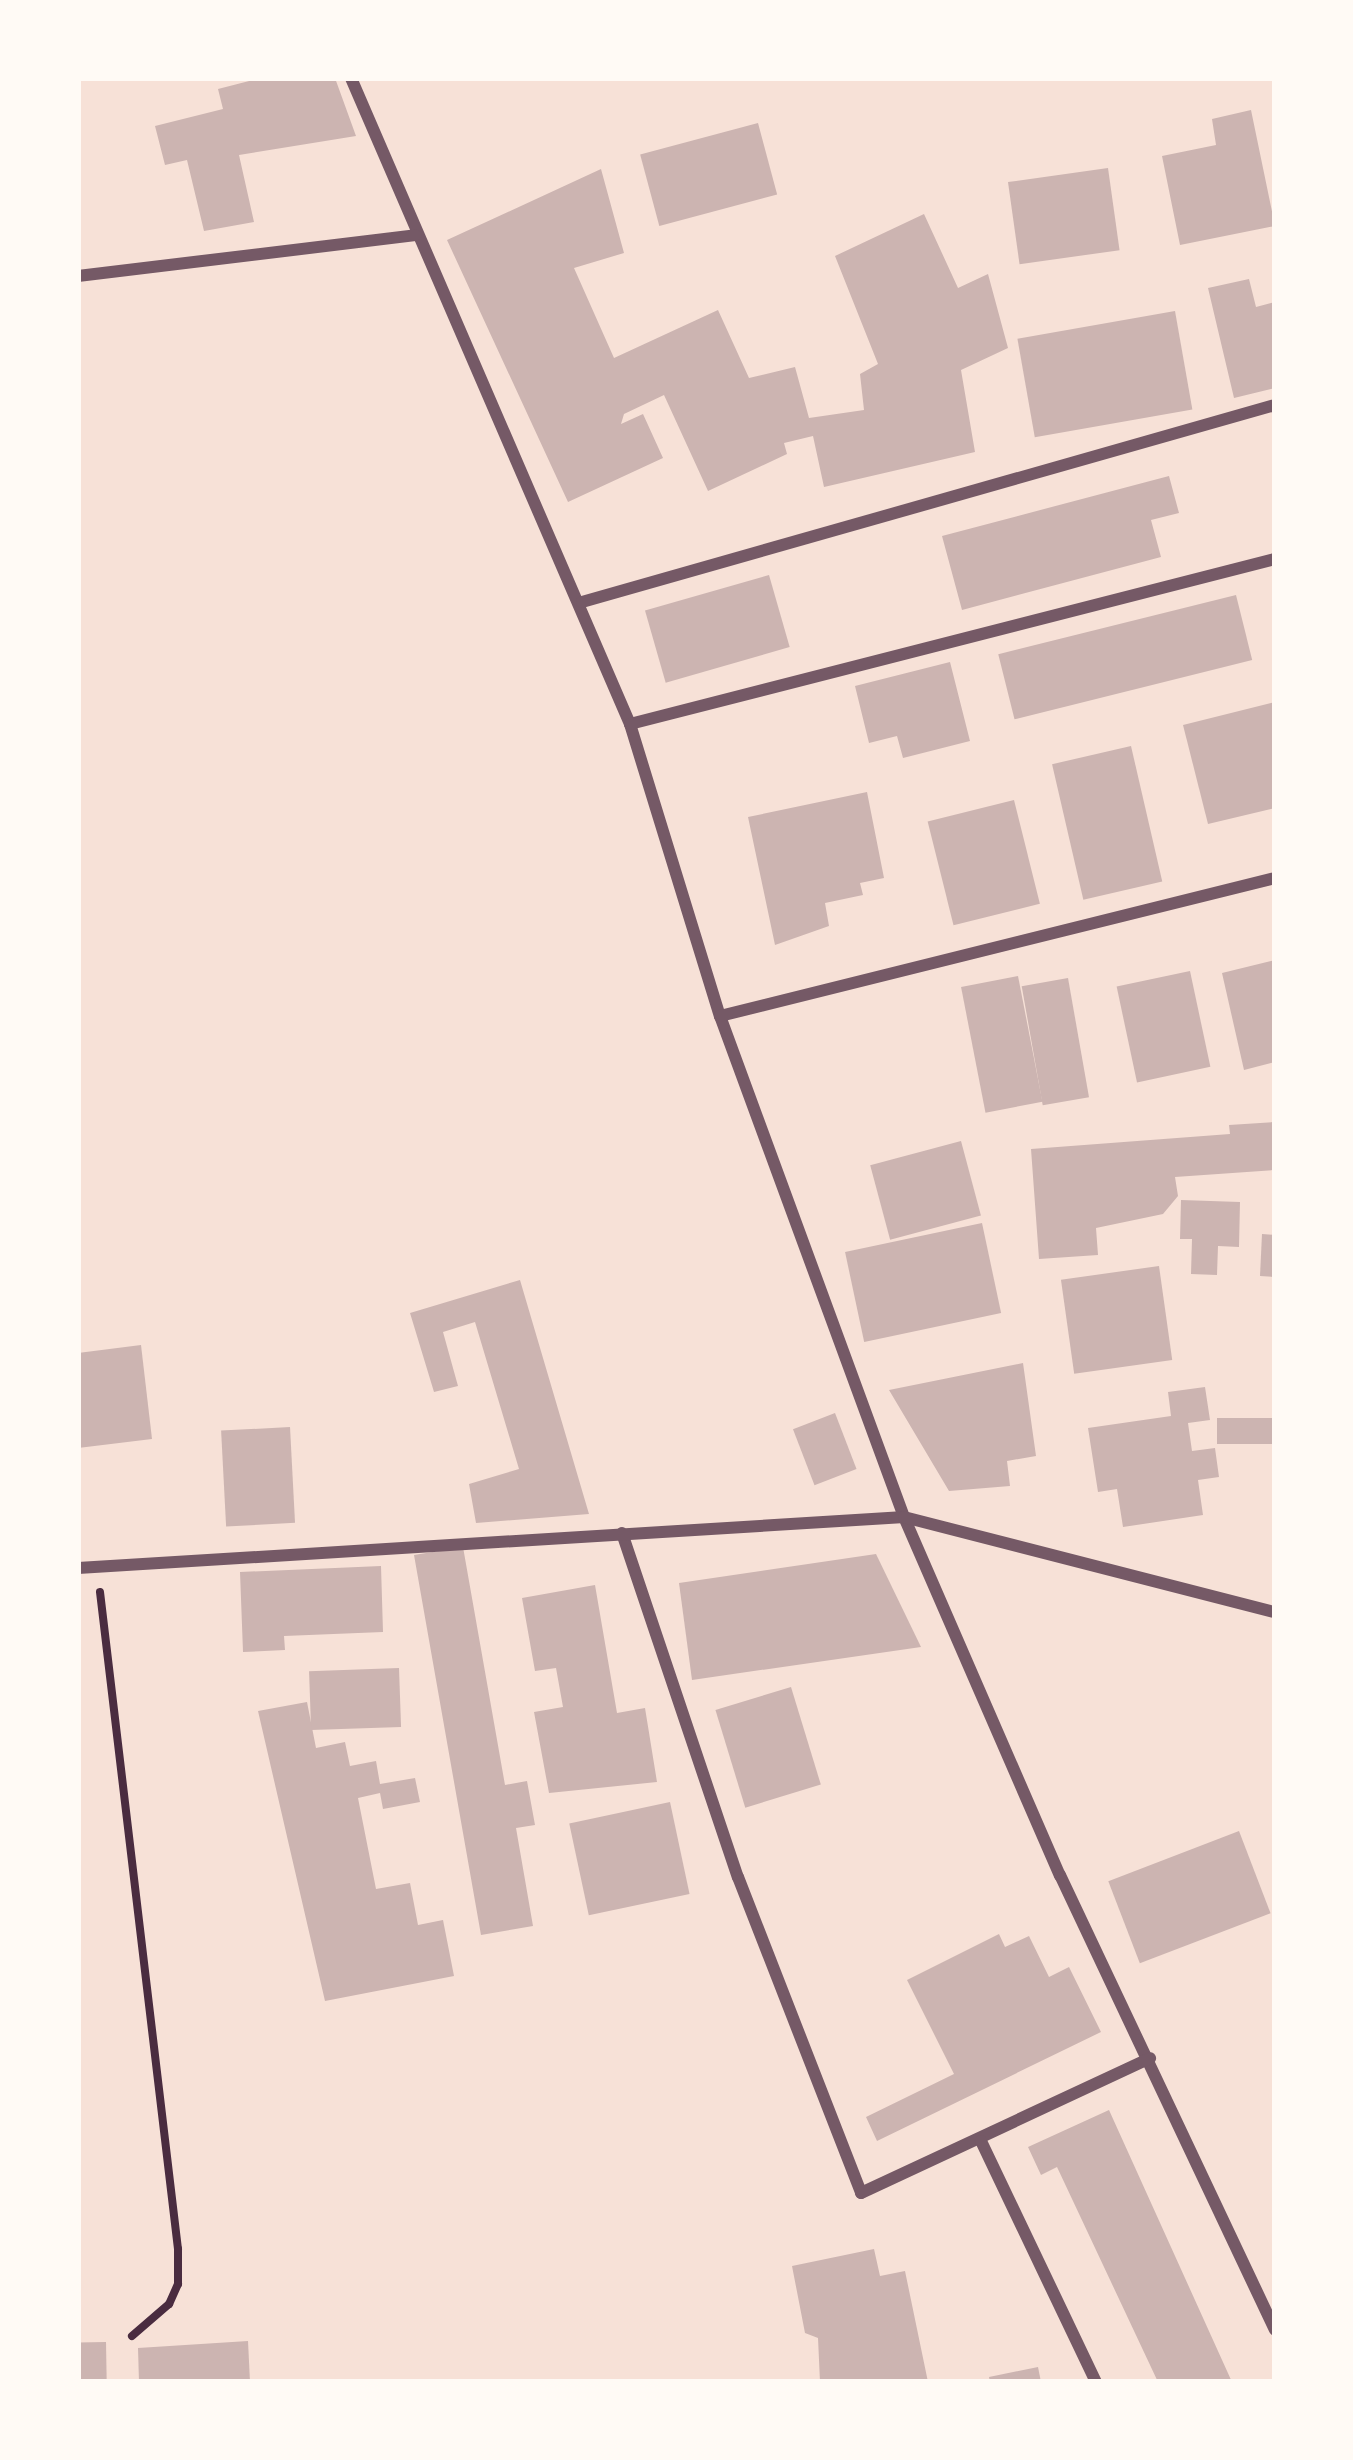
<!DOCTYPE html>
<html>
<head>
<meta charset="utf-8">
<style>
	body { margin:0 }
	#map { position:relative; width:1353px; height:2460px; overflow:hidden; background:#f7e1d7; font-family:Spectral,serif }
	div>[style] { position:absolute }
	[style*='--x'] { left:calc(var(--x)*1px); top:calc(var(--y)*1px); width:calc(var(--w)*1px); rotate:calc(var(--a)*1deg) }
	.building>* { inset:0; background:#ccb4b1; transform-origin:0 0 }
	.path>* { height:8px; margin:-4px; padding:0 4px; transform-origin:4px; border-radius:4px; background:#4a2c40 }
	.minor>* { height:12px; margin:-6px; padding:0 6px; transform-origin:6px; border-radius:6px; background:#755966 }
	span { translate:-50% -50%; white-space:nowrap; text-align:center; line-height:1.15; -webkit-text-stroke:9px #fffaf5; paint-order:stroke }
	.frame { position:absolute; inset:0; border:81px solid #fffaf5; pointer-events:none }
</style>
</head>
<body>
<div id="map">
	<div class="building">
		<div style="clip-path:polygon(261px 78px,335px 78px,356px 136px,239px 155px,254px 222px,204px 231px,187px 160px,165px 165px,155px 126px,223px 109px,218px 89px)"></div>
		<div style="clip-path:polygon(1251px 110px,1275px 226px,1180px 245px,1162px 156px,1216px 145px,1212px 119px)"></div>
		<div style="left:758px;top:123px;width:74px;height:122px;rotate:75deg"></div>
		<div style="left:1108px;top:168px;width:83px;height:101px;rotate:82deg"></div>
		<div style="clip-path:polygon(601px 169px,624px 253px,574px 268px,614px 358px,718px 310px,749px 378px,795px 367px,809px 418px,864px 410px,860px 374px,878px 364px,835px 256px,924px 214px,958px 288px,988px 274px,1008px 348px,961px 370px,975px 452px,824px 487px,813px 436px,784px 443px,787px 454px,708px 491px,664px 395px,624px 414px,621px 424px,643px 414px,663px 458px,568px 502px,447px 240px)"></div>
		<div style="clip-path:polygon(1249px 279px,1256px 307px,1275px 302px,1275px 388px,1234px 398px,1208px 288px)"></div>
		<div style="left:1175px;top:311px;width:100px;height:160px;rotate:80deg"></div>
		<div style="clip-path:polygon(1169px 476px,1179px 513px,1151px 520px,1161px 557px,962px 610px,942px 536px)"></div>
		<div style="left:769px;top:575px;width:75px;height:129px;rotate:74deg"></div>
		<div style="left:1236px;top:595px;width:67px;height:245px;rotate:76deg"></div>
		<div style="clip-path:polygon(950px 662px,970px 741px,903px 758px,897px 736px,869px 743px,855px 686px)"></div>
		<div style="clip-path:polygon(1275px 702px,1275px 808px,1208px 824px,1183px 725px)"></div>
		<div style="left:1131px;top:746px;width:139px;height:81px;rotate:77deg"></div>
		<div style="clip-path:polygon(867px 792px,884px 878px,860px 883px,863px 895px,825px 903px,829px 926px,775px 945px,748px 817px)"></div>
		<div style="left:1014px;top:800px;width:107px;height:89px;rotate:76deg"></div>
		<div style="clip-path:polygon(1275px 960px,1275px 1062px,1244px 1070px,1222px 973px)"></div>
		<div style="left:1190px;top:971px;width:98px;height:75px;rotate:78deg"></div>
		<div style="left:1018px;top:976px;width:128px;height:58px;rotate:79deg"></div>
		<div style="left:1068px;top:978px;width:121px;height:47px;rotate:80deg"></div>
		<div style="clip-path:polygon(1275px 1122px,1275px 1170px,1175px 1177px,1178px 1196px,1163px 1214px,1096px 1228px,1098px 1255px,1039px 1259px,1031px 1149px,1230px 1134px,1229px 1125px)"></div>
		<div style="left:961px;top:1141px;width:77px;height:94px;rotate:75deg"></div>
		<div style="clip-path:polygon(1181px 1200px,1240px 1202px,1239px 1247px,1218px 1246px,1217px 1275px,1191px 1274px,1192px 1239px,1180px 1239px)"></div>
		<div style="left:982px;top:1223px;width:92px;height:140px;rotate:78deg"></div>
		<div style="clip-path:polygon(1262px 1234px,1275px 1235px,1275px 1277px,1260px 1276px)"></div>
		<div style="left:1159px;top:1266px;width:95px;height:99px;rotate:82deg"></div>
		<div style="clip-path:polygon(520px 1280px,589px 1514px,476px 1523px,469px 1484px,519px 1469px,475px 1322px,443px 1332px,458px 1386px,434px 1392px,410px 1313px)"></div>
		<div style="clip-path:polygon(141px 1345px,152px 1439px,78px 1448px,78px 1353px)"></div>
		<div style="clip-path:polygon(1023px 1363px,1036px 1456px,1007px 1461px,1010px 1486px,949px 1491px,889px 1390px)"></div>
		<div style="clip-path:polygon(1205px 1387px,1210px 1420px,1188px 1423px,1192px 1451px,1215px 1448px,1219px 1477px,1198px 1480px,1203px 1515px,1123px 1527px,1117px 1489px,1098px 1492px,1088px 1428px,1171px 1416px,1168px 1392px)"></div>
		<div style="left:835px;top:1413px;width:60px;height:45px;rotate:69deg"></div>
		<div style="left:1275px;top:1418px;width:26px;height:58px;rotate:90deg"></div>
		<div style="left:290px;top:1427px;width:96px;height:69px;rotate:87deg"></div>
		<div style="clip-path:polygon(463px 1547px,505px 1785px,527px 1781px,535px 1825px,516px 1828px,533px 1926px,481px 1935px,414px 1555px)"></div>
		<div style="clip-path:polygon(876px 1554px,921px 1647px,692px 1680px,679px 1583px)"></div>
		<div style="clip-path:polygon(381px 1566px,383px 1632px,284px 1636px,285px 1650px,243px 1652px,240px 1572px)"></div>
		<div style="clip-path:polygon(595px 1585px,617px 1713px,645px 1708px,657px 1782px,549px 1793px,534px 1712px,563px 1707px,556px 1668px,535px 1671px,522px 1598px)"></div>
		<div style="left:399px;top:1668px;width:59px;height:90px;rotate:88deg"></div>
		<div style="left:791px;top:1687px;width:102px;height:79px;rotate:73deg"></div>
		<div style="clip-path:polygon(307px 1702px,316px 1748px,345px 1742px,350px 1766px,376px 1761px,380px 1784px,415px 1778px,420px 1802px,383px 1809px,380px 1793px,358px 1798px,376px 1889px,410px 1883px,418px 1925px,443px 1920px,454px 1976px,325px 2001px,258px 1711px)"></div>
		<div style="left:670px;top:1802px;width:94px;height:103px;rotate:78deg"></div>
		<div style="left:1239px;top:1831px;width:88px;height:140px;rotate:69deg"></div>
		<div style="clip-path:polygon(999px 1934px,1005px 1947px,1029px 1936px,1049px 1977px,1069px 1967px,1101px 2032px,877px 2141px,866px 2117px,954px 2074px,907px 1980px)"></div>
		<div style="clip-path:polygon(1109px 2110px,1232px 2382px,1158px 2382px,1057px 2167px,1041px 2175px,1028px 2147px)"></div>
		<div style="clip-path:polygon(874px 2249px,880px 2276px,905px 2271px,928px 2382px,820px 2382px,818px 2338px,805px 2333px,792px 2266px)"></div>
		<div style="clip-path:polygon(248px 2341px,250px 2382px,139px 2382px,138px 2348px)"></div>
		<div style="left:106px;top:2342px;width:40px;height:28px;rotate:89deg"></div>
		<div style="clip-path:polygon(1038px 2367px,1041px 2382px,990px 2382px,989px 2377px)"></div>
	</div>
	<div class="path">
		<div style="--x:100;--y:1592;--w:662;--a:83.23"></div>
		<div style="--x:178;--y:2249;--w:35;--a:90"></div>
		<div style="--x:178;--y:2284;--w:22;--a:114"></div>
		<div style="--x:169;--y:2304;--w:49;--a:139.1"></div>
	</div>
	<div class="minor">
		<div style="--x:351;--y:78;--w:704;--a:66.64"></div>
		<div style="--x:630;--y:724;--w:306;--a:72.9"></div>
		<div style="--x:720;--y:1016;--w:534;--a:69.83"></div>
		<div style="--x:904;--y:1517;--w:391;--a:66.5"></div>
		<div style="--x:1060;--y:1875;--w:503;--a:64.71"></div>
		<div style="--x:78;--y:276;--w:340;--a:-6.9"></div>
		<div style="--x:582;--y:602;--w:720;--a:-15.87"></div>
		<div style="--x:630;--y:724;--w:666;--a:-14.35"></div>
		<div style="--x:720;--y:1016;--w:572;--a:-13.96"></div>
		<div style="--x:622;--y:1533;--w:363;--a:71.4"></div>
		<div style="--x:738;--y:1877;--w:339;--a:68.7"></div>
		<div style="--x:861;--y:2193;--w:319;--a:-25"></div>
		<div style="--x:78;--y:1568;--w:828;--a:-3.53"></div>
		<div style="--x:904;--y:1517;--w:383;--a:14.4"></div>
		<div style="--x:981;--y:2141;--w:267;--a:64.5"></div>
	</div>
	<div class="frame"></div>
</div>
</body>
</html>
